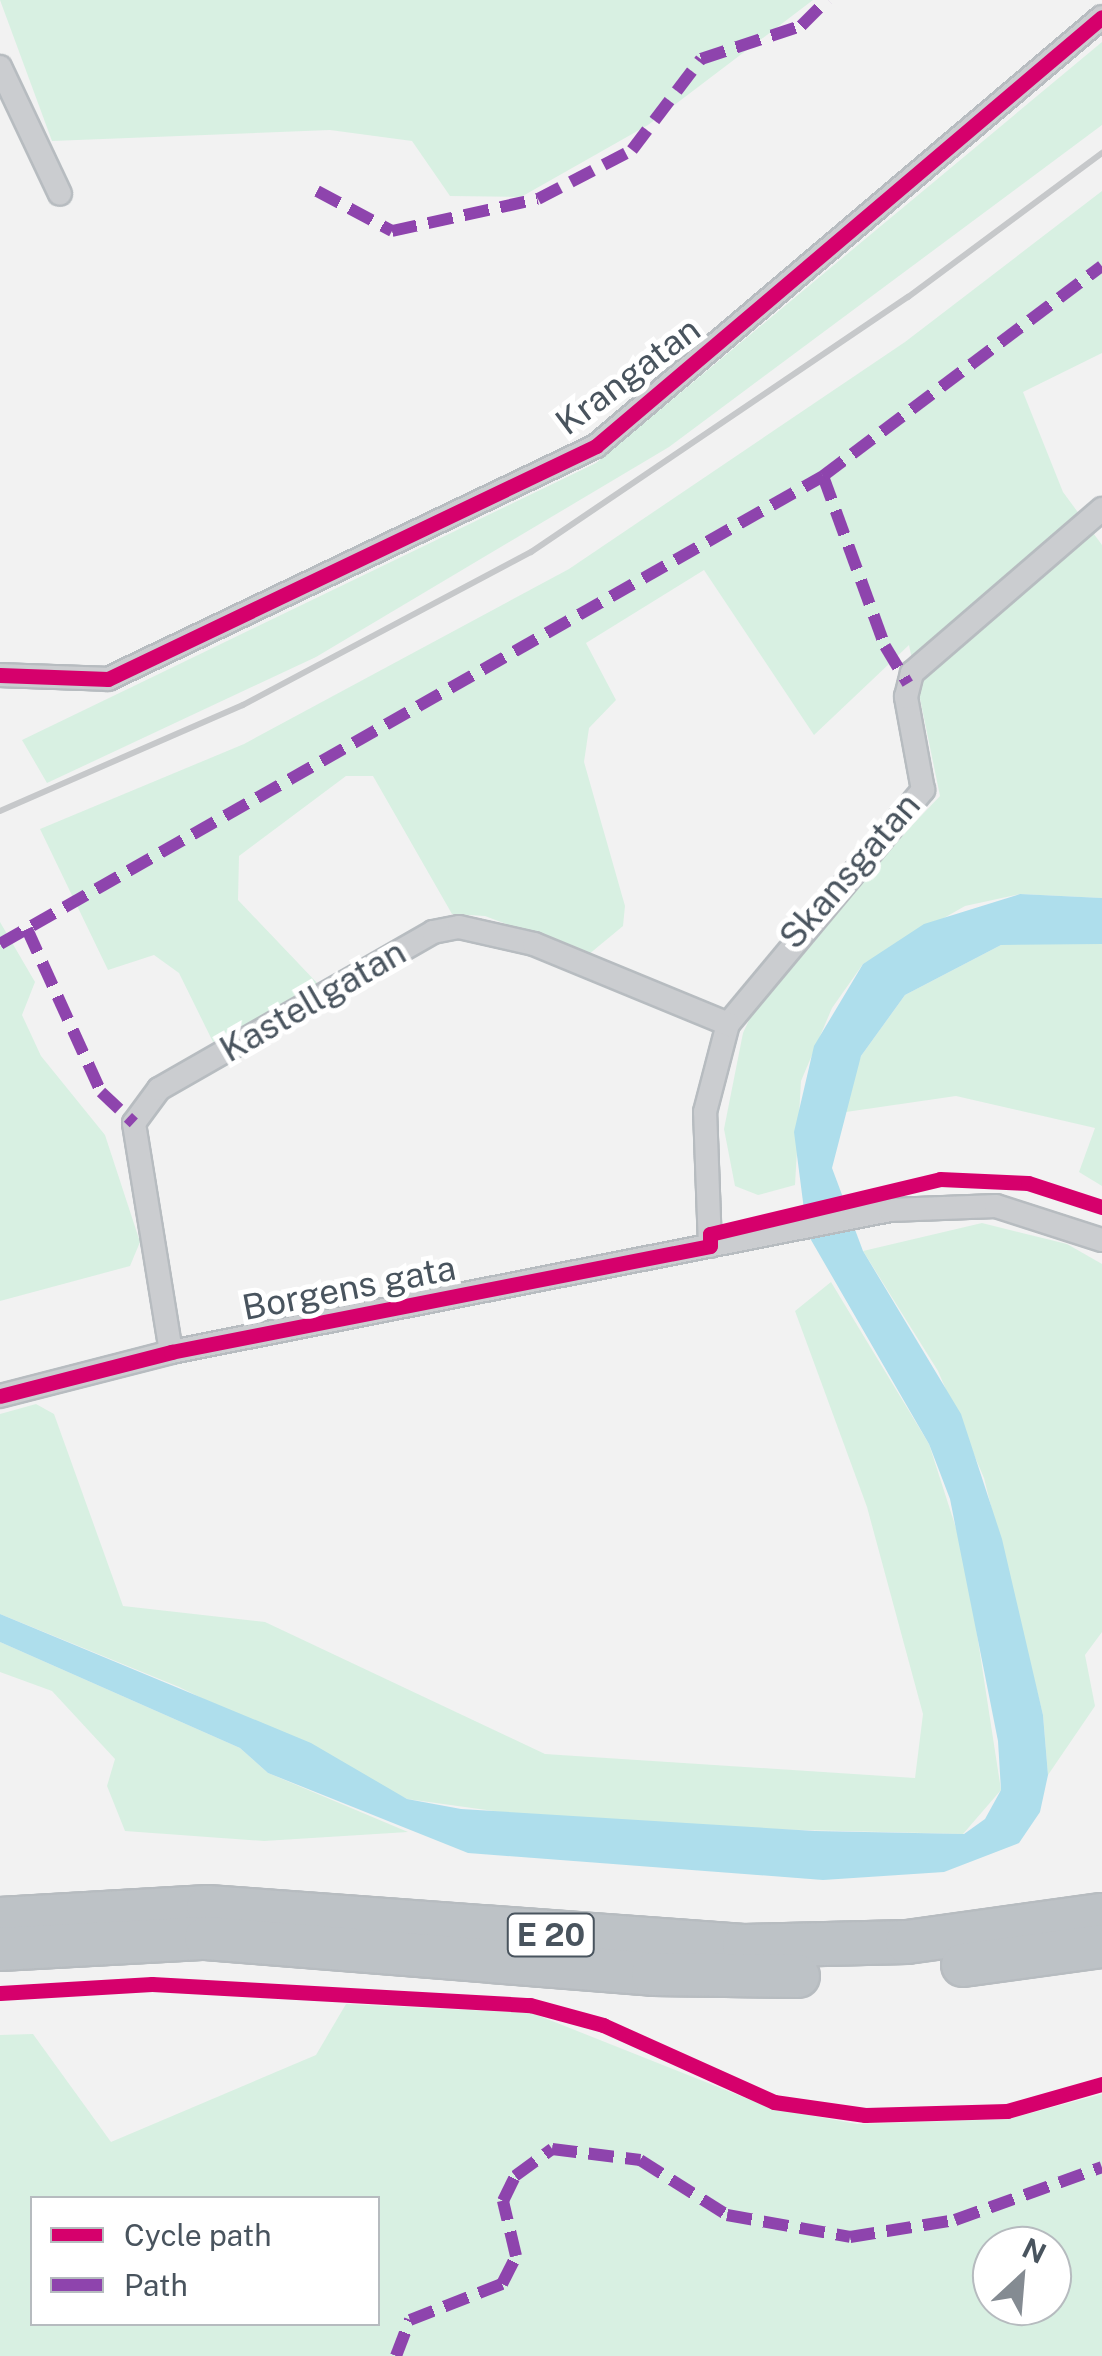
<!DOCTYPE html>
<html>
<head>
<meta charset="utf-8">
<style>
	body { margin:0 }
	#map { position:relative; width:1102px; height:2356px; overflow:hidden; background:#f2f2f2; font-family:"Public Sans",sans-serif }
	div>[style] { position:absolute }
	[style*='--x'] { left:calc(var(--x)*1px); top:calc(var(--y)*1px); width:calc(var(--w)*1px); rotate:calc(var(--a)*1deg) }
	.green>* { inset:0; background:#d8f0e2 }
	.water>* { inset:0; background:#aedeec }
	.roads { filter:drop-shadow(2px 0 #b7bcc0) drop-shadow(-2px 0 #b7bcc0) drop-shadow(0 2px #b7bcc0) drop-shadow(0 -2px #b7bcc0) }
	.minor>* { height:22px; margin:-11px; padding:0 11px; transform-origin:11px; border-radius:11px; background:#cbcdd0 }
	.motorway>* { height:42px; margin:-21px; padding:0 21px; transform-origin:21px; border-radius:21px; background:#bdc2c6 }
	.rail>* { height:6px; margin:-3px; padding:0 3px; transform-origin:3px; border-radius:3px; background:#c6c8ca }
	.quiet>* { height:12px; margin-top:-6px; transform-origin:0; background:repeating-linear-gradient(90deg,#8e44ad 0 25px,transparent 0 37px) }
	.cycleway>* { height:15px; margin:-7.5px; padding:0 7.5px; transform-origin:7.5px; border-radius:7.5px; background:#d6006c }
	span { translate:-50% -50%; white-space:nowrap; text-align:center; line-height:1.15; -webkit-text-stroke:10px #fff; paint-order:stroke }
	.shield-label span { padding:2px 8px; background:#fff; border:2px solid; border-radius:8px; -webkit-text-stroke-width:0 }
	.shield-label { font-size:32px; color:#49545e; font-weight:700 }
	.street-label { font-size:35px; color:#49545e }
	.legend { position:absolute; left:30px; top:2196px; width:350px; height:130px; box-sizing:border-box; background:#fff; border:2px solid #b6bbbf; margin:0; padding:12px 18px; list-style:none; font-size:30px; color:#49545e }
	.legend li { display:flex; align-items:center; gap:20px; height:50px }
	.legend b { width:50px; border:2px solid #b6bbbf }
	.north { position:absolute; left:972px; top:2226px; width:100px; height:100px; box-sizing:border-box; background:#fff; border:2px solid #b6bbbf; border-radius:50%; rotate:26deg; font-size:28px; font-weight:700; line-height:40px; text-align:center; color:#49545e }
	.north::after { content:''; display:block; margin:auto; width:35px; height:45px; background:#848b92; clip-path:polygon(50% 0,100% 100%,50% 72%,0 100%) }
</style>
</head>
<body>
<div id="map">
	<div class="green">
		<div style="clip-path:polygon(0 0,813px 0,648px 125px,521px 197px,450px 196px,412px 141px,330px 130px,52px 141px)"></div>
		<div style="clip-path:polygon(1102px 42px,1102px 125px,669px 447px,316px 657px,47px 783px,22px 740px,596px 463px)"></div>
		<div style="clip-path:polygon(1102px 191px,1102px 353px,1023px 392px,1063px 492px,1102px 545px,1102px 898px,1020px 894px,965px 906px,863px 964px,832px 1008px,801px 1081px,795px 1185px,758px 1195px,735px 1186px,724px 1129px,743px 1033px,770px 975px,940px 796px,909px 645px,814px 735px,704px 570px,586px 643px,616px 700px,589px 728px,584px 762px,625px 906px,623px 926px,588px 955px,485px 916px,452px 914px,373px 776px,346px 776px,239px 856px,238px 900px,319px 985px,213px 1042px,179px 973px,154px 955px,108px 970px,40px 829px,244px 744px,569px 569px,905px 342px)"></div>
		<div style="clip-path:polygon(0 922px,35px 982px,22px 1015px,41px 1056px,105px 1135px,140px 1242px,130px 1266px,0 1301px)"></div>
		<div style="clip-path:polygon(1046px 940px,1102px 944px,1102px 1186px,1079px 1172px,1095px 1128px,956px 1096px,839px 1113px,861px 1056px,905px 995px,1001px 945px)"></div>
		<div style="clip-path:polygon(982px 1223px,1067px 1244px,1102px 1264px,1102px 1632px,1085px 1655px,1095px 1706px,1048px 1775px,1043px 1715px,984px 1478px,938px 1371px,863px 1251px)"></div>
		<div style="clip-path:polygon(831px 1282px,929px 1444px,965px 1556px,1001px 1790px,963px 1834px,596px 1825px,407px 1799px,179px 1687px,0 1614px,0 1414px,36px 1404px,54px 1414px,123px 1606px,265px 1622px,545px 1754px,915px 1778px,923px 1714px,867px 1507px,795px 1311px)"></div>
		<div style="clip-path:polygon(0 1642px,240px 1748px,268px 1773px,408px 1832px,264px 1841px,125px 1831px,107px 1786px,115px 1759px,52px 1691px,0 1672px)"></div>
		<div style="clip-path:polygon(evenodd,346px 2004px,532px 2013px,771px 2108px,857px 2124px,1009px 2119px,1102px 2094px,1102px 2356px,0 2356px,0 2035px,33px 2034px,111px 2142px,316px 2055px,346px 2004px,32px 2198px,378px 2198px,378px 2324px,32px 2324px,32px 2198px,346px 2004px,992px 2246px,1052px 2246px,1052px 2306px,992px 2306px,992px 2246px)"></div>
	</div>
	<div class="water">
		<div style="clip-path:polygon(1020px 894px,1102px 898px,1102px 944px,1001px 945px,905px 995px,861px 1056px,832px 1168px,863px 1251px,961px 1414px,1002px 1539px,1043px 1715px,1048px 1775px,1040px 1812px,1019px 1843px,944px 1872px,823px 1880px,468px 1853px,268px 1773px,240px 1748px,0 1642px,0 1614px,311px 1743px,407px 1799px,461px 1809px,815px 1831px,964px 1834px,985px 1819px,1001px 1790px,998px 1741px,950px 1499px,929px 1444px,807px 1233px,794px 1132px,814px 1046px,863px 964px,924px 924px)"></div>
	</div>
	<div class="roads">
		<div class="minor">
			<div style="--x:0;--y:67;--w:140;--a:64.7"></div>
			<div style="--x:0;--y:675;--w:108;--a:2.1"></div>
			<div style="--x:108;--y:679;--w:541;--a:-25.52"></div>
			<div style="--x:596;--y:446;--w:663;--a:-40.29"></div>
			<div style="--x:710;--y:1246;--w:134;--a:-92.1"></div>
			<div style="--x:705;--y:1112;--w:91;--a:-75.4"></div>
			<div style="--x:728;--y:1024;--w:305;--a:-50.2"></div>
			<div style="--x:923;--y:790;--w:95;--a:-100.4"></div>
			<div style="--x:906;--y:697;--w:25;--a:-76"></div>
			<div style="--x:912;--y:673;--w:251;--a:-40.8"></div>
			<div style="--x:171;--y:1352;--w:232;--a:-99.2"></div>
			<div style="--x:134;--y:1123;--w:42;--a:-53.7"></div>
			<div style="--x:159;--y:1089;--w:316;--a:-29.8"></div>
			<div style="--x:433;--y:932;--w:26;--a:-11"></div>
			<div style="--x:459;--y:927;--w:77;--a:12.8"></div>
			<div style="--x:534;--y:944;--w:210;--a:22.4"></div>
			<div style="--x:0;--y:1396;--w:177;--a:-14.4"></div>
			<div style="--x:171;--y:1352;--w:733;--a:-11.17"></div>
			<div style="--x:890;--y:1210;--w:106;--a:-2.2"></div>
			<div style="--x:996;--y:1206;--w:111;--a:17.8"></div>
		</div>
		<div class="motorway">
			<div style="--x:0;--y:1919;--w:208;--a:-3.3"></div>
			<div style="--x:208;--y:1907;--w:537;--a:4.16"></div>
			<div style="--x:744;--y:1946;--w:163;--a:-1.4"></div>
			<div style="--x:907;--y:1942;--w:197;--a:-7.9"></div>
			<div style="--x:0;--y:1949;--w:206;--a:-3.1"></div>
			<div style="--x:206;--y:1938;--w:448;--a:4.6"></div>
			<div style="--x:653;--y:1974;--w:145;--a:0.8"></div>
			<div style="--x:963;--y:1965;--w:140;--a:-7.8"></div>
		</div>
	</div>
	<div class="rail">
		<div style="--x:0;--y:811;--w:265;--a:-23.6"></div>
		<div style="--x:243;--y:705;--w:326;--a:-28"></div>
		<div style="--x:531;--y:552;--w:455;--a:-34.1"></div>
		<div style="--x:908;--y:297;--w:242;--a:-36.6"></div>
	</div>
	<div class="quiet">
		<div style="--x:317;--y:191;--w:85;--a:28.1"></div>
		<div style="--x:392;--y:231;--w:149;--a:-12.4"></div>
		<div style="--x:538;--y:199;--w:106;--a:-27.5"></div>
		<div style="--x:632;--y:150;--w:114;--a:-52.8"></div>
		<div style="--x:701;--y:59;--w:105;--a:-18.3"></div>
		<div style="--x:801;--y:26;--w:37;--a:-45"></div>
		<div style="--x:823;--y:476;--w:181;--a:70"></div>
		<div style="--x:885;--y:646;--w:44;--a:58.8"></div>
		<div style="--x:27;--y:929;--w:179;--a:65.6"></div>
		<div style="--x:101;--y:1092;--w:45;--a:43.2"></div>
		<div style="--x:0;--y:944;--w:947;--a:-29.62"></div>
		<div style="--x:823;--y:476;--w:349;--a:-37"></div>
		<div style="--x:396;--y:2356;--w:39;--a:-69"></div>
		<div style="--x:410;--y:2320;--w:99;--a:-21.4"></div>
		<div style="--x:502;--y:2284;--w:31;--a:-63"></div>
		<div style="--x:516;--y:2256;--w:57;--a:-103.3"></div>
		<div style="--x:503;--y:2201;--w:28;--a:-64"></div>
		<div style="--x:515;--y:2176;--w:46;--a:-36.1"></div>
		<div style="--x:552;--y:2149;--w:89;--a:7.1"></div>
		<div style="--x:640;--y:2160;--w:103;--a:32.3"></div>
		<div style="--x:727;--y:2215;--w:125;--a:10.1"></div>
		<div style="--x:850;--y:2237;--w:106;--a:-9.2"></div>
		<div style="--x:955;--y:2220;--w:156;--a:-19.8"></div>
	</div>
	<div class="cycleway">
		<div style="--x:0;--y:675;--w:108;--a:2.1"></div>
		<div style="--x:108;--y:679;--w:541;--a:-25.52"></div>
		<div style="--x:596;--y:446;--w:663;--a:-40.29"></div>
		<div style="--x:0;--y:1396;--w:177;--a:-14.4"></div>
		<div style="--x:171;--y:1352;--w:549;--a:-11.13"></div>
		<div style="--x:710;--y:1246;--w:12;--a:-90"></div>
		<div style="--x:710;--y:1234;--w:236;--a:-13.4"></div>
		<div style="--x:940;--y:1179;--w:88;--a:2.6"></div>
		<div style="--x:1028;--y:1183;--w:78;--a:18"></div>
		<div style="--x:0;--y:1993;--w:152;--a:-3.4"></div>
		<div style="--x:152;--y:1984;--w:379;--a:3.2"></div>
		<div style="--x:530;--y:2005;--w:76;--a:15.3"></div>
		<div style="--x:603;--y:2025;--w:188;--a:24.2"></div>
		<div style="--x:774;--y:2102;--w:92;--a:8.1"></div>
		<div style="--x:865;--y:2115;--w:142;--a:-1.6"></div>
		<div style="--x:1007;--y:2111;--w:99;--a:-15.9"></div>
	</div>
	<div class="shield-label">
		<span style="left:551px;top:1935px">E 20</span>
	</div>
	<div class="street-label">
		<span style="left:628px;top:376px;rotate:-37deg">Krangatan</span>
		<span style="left:850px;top:871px;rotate:-49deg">Skansgatan</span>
		<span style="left:313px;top:1001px;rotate:-30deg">Kastellgatan</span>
		<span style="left:349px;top:1288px;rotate:-11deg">Borgens gata</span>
	</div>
	<ul class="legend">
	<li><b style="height:12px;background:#d6006c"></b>Cycle path</li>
	<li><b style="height:12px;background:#8e44ad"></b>Path</li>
	</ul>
	<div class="north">N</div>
</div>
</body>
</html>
